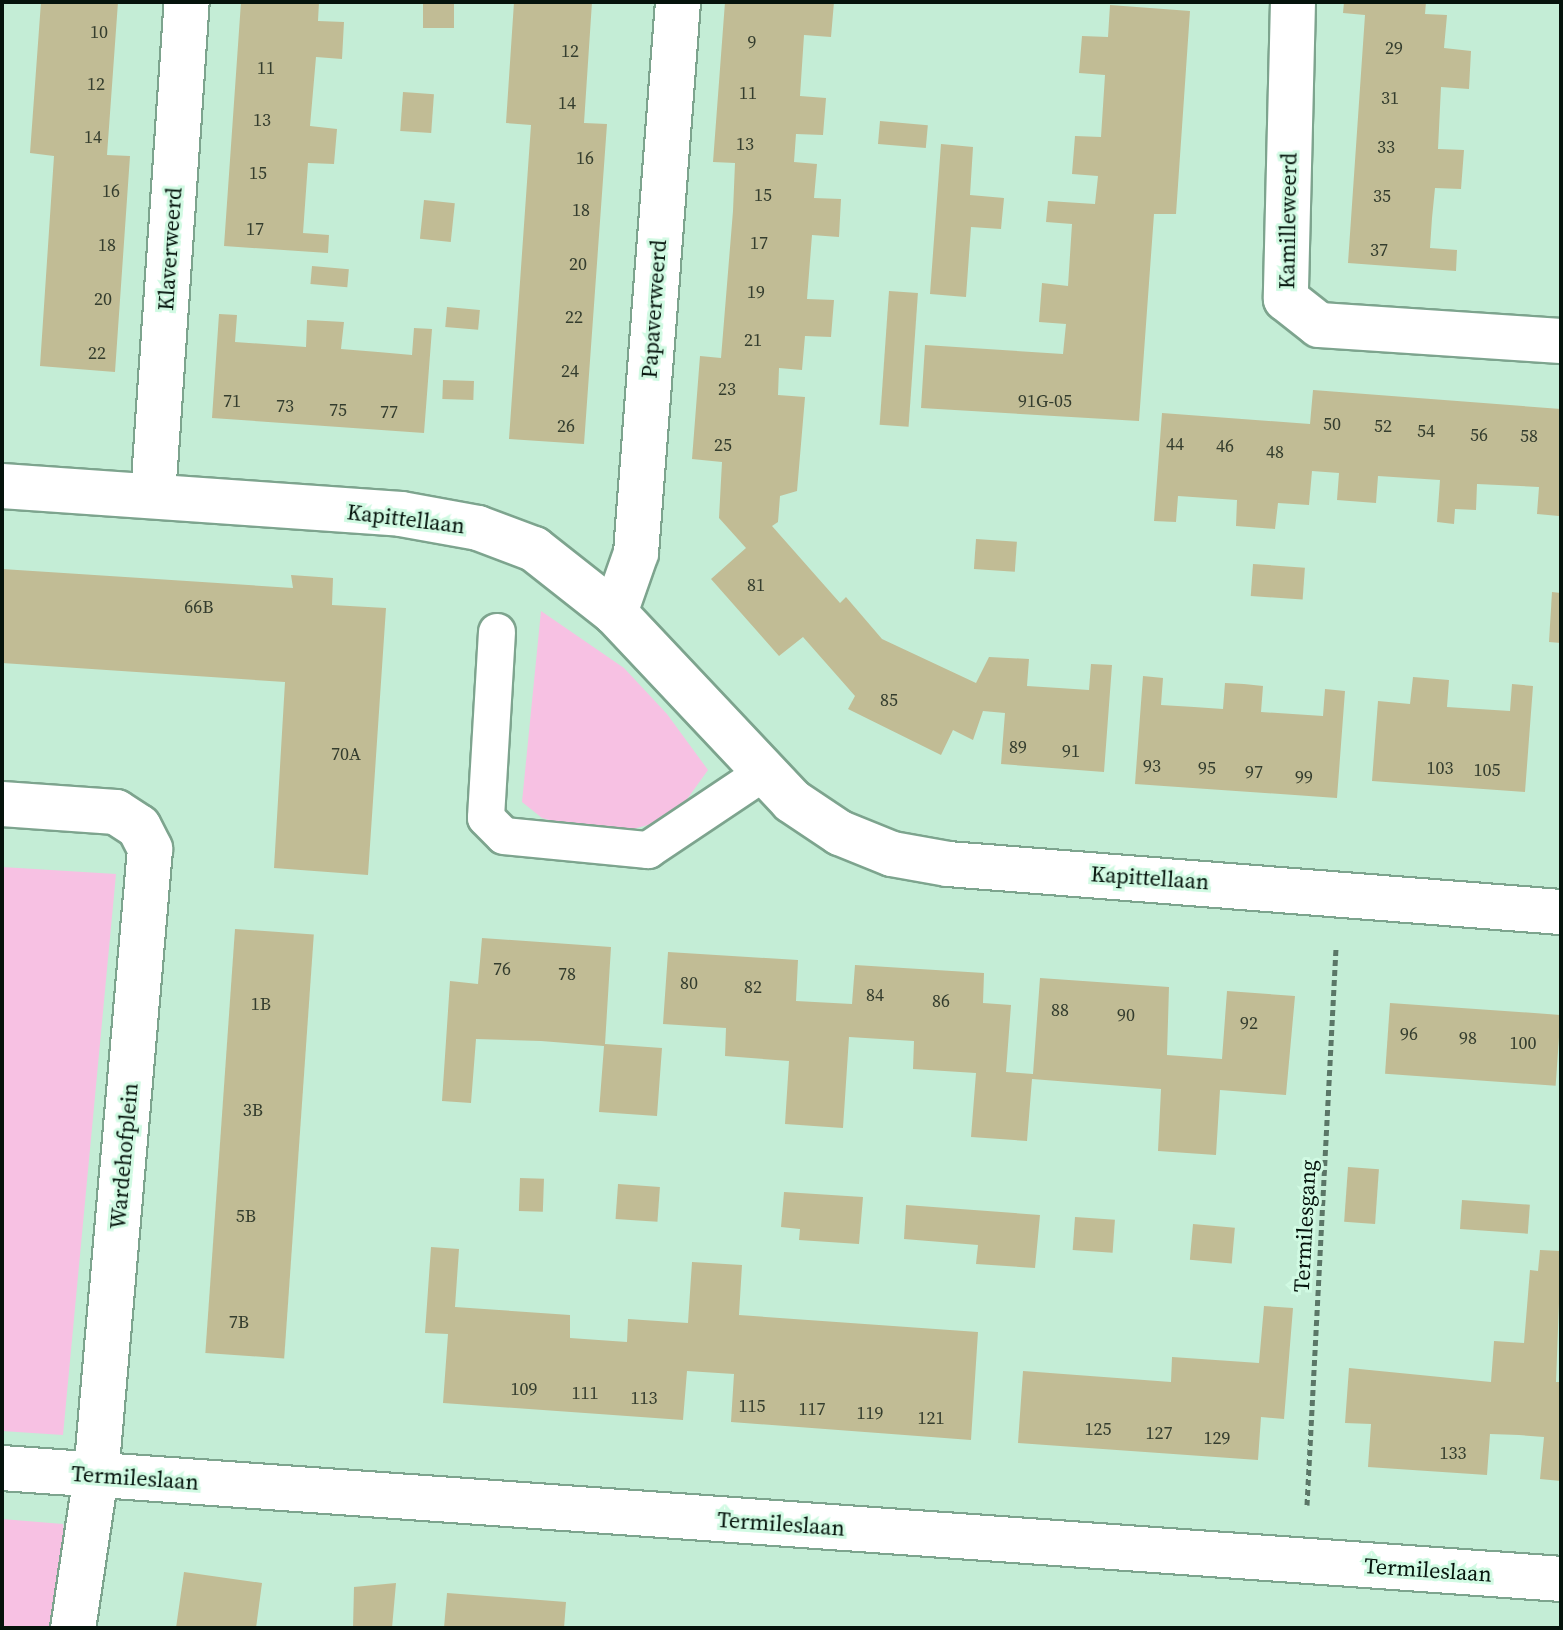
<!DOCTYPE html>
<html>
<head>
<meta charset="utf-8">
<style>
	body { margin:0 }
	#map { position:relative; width:1563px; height:1630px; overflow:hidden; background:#c4edd6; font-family:"Source Serif 4",serif }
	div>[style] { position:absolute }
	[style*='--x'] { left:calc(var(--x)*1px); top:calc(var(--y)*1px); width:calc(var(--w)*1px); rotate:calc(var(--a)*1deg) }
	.green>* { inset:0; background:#f7c1e3 }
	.building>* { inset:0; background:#c1bc95; transform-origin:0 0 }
	.path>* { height:5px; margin-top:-2.5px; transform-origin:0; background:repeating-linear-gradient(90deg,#5b7667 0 6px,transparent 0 10px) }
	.roads { filter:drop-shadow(2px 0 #7da48e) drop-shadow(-2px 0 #7da48e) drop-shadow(0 2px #7da48e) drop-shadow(0 -2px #7da48e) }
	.lane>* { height:36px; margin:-18px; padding:0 18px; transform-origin:18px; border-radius:18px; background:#fff }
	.street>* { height:44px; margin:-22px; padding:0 22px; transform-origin:22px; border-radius:22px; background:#fff }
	span { translate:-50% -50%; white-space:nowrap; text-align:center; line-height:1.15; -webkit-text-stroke:6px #d1fae3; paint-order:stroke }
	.number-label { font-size:18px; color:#343d2e }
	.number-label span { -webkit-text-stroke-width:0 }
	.street-label { font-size:22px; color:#05130c }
	.frame { position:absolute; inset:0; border:4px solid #05130c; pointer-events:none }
</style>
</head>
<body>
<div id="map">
	<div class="green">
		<div style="clip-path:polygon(541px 611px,624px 668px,667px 714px,708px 770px,685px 802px,652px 824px,606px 836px,542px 818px,522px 802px)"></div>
		<div style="clip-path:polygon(2px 867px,116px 874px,63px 1435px,2px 1431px)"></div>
		<div style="clip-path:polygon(2px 1519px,63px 1524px,65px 1545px,52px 1628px,2px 1628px)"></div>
	</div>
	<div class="building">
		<div style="clip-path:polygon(41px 2px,118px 2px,107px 155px,130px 156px,115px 372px,40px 366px,54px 156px,30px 153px)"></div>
		<div style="clip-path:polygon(241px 2px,319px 2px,318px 21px,344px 22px,342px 59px,316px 57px,310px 126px,337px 129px,334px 164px,308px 163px,303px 233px,329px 235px,328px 253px,224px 246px)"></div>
		<div style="left:423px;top:2px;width:31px;height:26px"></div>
		<div style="clip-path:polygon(514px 2px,592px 2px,584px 123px,607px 124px,584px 444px,509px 439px,531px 125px,506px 123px)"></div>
		<div style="clip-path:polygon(725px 2px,834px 2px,831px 37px,804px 35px,800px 96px,826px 98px,823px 135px,796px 134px,794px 162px,817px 164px,814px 198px,841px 199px,839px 237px,812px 235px,807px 299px,834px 300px,831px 337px,805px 336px,802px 370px,779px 368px,778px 395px,805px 397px,797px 491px,780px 496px,778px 522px,772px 526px,840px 603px,846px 597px,882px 639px,976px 683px,989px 657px,1029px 659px,1027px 686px,1059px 688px,1089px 690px,1091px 664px,1112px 665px,1104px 772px,1001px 764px,1005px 713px,983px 711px,973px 740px,953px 730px,941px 755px,848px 709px,855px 696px,803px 637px,779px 656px,711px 579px,746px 548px,719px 518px,722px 462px,692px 459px,700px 356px,721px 358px,733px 211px,735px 163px,713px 162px)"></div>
		<div style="clip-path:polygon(1344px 2px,1426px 2px,1425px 14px,1447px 15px,1444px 48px,1471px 51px,1469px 89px,1441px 87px,1438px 149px,1464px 150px,1461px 189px,1435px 188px,1432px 218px,1430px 248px,1457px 250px,1456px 271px,1348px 263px,1365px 15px,1343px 13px)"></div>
		<div style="clip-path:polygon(1110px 5px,1190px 11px,1176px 214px,1154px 214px,1139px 421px,921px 408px,925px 345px,1063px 354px,1066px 324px,1039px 322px,1042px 283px,1068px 286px,1072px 224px,1046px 222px,1048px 201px,1095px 204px,1098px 176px,1072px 174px,1075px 136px,1101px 137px,1105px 75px,1079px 73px,1082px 36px,1108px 37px)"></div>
		<div style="left:403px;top:92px;width:31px;height:39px;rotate:4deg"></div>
		<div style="left:880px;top:121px;width:48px;height:23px;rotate:5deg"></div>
		<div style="clip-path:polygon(941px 144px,973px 147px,970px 195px,1004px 198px,1001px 229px,971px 227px,966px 297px,930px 294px)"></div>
		<div style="left:424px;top:200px;width:31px;height:39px;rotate:6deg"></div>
		<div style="left:312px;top:266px;width:37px;height:18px;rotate:5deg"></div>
		<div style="left:889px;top:291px;width:29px;height:134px;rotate:4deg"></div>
		<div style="left:447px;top:307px;width:33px;height:20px;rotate:5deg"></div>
		<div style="clip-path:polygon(219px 314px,237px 315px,235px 342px,306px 347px,307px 320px,344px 322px,341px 349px,378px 352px,412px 355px,414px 328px,432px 329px,424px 433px,212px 418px)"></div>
		<div style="left:443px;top:380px;width:31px;height:19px;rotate:2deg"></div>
		<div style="clip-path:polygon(1313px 390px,1561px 409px,1559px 516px,1537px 514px,1539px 487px,1477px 484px,1476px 510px,1455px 509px,1454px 524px,1437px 522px,1440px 480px,1378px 476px,1376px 503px,1337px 500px,1339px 473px,1312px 471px,1309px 505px,1278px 503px,1275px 529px,1236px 526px,1237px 500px,1178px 496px,1176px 522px,1154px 521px,1162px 413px,1310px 424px)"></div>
		<div style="left:976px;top:539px;width:41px;height:30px;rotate:4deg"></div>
		<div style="left:1253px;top:564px;width:52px;height:32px;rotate:4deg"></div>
		<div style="clip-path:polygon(2px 569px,293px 588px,291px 575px,333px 578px,332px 605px,386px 608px,368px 875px,274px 868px,285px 682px,2px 663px)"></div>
		<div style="clip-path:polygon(1552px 592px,1561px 593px,1561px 643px,1549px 642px)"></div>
		<div style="clip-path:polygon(1143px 676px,1163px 678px,1161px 705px,1194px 707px,1223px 709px,1225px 683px,1244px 684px,1263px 686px,1261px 712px,1323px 716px,1325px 689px,1345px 691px,1337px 798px,1135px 784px)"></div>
		<div style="clip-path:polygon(1413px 677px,1449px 680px,1447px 707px,1510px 711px,1512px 684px,1533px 686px,1525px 792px,1372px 781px,1378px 701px,1410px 704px)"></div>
		<div style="left:235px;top:929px;width:79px;height:425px;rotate:4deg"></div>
		<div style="clip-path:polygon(482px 938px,611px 947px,605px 1044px,662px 1048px,657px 1116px,599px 1112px,604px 1046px,541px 1041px,476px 1039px,471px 1103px,442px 1101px,450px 981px,478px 984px)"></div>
		<div style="clip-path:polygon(668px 952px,798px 960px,796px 1001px,852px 1004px,855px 965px,984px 973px,983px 1003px,1011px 1005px,1006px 1072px,1033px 1074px,1040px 978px,1169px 987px,1167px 1055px,1222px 1059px,1227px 991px,1295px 996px,1286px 1095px,1220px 1090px,1216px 1155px,1158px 1151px,1161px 1089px,1032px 1079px,1027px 1141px,971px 1137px,976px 1073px,913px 1069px,914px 1041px,849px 1037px,843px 1128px,785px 1124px,789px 1061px,725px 1056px,726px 1028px,663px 1024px)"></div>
		<div style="left:1390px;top:1003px;width:171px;height:71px;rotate:4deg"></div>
		<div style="left:1348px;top:1167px;width:31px;height:55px;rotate:4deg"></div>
		<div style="left:520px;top:1178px;width:24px;height:33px;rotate:2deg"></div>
		<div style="left:618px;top:1184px;width:42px;height:35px;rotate:4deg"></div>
		<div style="clip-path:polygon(784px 1192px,863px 1197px,859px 1244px,799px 1240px,800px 1229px,781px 1227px)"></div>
		<div style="left:1462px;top:1200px;width:68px;height:29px;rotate:4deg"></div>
		<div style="clip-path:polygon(906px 1205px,1040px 1215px,1035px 1268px,976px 1264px,978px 1245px,904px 1239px)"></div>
		<div style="left:1075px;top:1217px;width:40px;height:33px;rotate:4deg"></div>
		<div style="left:1193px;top:1224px;width:42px;height:36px;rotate:5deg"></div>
		<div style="clip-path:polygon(431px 1247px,459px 1249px,455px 1307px,570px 1315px,570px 1338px,627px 1342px,628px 1319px,688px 1323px,692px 1262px,742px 1265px,739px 1315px,978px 1332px,971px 1440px,731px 1422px,734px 1374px,687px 1371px,683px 1420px,443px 1403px,448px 1334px,425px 1333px)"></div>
		<div style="clip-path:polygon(1540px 1250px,1561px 1251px,1556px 1382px,1561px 1382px,1561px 1481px,1540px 1479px,1544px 1437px,1519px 1435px,1490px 1434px,1487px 1475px,1368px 1467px,1371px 1424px,1345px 1423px,1349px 1368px,1491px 1382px,1494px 1341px,1524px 1343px,1530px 1270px,1538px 1271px)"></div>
		<div style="clip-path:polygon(1264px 1306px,1293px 1308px,1284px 1419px,1261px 1417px,1258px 1460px,1018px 1443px,1023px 1371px,1171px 1382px,1172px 1357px,1259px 1363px)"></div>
		<div style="clip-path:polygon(184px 1572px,262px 1583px,256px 1628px,176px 1628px)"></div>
		<div style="clip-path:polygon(396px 1583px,392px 1628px,353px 1628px,354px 1587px)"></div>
		<div style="clip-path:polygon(447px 1593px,566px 1602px,564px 1628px,444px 1628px)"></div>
	</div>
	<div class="path">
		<div style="--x:1307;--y:1505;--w:558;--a:-87.02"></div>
	</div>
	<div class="roads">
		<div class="lane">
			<div style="--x:497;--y:632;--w:186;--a:93.4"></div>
			<div style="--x:486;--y:818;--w:25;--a:45"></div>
			<div style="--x:504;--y:836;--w:145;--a:5.6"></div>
			<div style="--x:648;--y:850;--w:138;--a:-33.8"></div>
		</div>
		<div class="street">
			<div style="--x:1293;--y:2;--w:297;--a:91.4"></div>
			<div style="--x:1286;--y:299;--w:42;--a:38.2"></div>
			<div style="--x:1319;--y:325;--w:243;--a:3.8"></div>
			<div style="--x:2;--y:486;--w:400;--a:4"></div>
			<div style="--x:401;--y:514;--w:78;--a:10.3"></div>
			<div style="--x:478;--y:528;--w:60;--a:20.6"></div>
			<div style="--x:534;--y:549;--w:103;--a:38.3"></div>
			<div style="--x:615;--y:613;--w:258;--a:46.7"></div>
			<div style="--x:792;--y:801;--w:58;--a:33.7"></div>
			<div style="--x:840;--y:833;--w:56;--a:22"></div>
			<div style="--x:892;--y:854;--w:57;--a:10.1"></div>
			<div style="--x:948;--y:864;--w:615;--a:4.48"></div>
			<div style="--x:153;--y:496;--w:495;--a:-86.1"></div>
			<div style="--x:615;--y:613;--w:64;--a:-70.7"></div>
			<div style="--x:636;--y:553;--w:553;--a:-85.64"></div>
			<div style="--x:2;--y:804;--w:114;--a:4"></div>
			<div style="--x:116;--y:812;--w:27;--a:33"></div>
			<div style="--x:139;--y:827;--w:25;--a:63"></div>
			<div style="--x:150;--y:849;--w:628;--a:94.93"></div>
			<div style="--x:96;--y:1475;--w:155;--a:98.5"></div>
			<div style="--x:2;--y:1468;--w:1563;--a:4.07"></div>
		</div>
	</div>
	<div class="number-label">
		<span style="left:99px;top:32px">10</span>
		<span style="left:752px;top:42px">9</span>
		<span style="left:1394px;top:48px">29</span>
		<span style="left:570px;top:51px">12</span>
		<span style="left:266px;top:68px">11</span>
		<span style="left:96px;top:84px">12</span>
		<span style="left:748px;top:93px">11</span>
		<span style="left:1390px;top:98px">31</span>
		<span style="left:567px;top:103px">14</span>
		<span style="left:262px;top:120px">13</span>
		<span style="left:93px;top:137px">14</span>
		<span style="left:745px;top:144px">13</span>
		<span style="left:1386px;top:147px">33</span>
		<span style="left:585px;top:158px">16</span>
		<span style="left:258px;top:173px">15</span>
		<span style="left:111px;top:191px">16</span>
		<span style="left:763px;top:195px">15</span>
		<span style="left:1382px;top:196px">35</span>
		<span style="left:581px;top:210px">18</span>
		<span style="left:255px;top:229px">17</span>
		<span style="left:759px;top:243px">17</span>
		<span style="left:107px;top:245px">18</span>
		<span style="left:1379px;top:250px">37</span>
		<span style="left:578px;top:264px">20</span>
		<span style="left:756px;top:292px">19</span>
		<span style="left:103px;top:299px">20</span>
		<span style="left:574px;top:317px">22</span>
		<span style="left:753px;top:340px">21</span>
		<span style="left:97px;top:353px">22</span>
		<span style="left:570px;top:371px">24</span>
		<span style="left:727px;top:389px">23</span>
		<span style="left:232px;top:401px">71</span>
		<span style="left:1045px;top:401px">91G-05</span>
		<span style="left:285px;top:406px">73</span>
		<span style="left:338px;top:410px">75</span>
		<span style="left:389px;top:412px">77</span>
		<span style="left:1332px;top:424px">50</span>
		<span style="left:566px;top:426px">26</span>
		<span style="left:1383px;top:426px">52</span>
		<span style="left:1426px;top:431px">54</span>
		<span style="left:1479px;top:435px">56</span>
		<span style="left:1529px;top:436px">58</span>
		<span style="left:1175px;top:444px">44</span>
		<span style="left:723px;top:445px">25</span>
		<span style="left:1225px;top:446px">46</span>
		<span style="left:1275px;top:452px">48</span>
		<span style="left:756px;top:585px">81</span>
		<span style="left:199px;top:607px">66B</span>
		<span style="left:889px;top:700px">85</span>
		<span style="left:1018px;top:747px">89</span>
		<span style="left:1071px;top:751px">91</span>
		<span style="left:346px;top:754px">70A</span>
		<span style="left:1152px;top:766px">93</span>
		<span style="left:1207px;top:768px">95</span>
		<span style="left:1440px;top:768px">103</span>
		<span style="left:1487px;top:770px">105</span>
		<span style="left:1254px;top:772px">97</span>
		<span style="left:1304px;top:777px">99</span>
		<span style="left:502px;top:969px">76</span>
		<span style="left:567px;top:974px">78</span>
		<span style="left:689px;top:983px">80</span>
		<span style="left:753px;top:987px">82</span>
		<span style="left:875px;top:995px">84</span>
		<span style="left:941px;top:1001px">86</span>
		<span style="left:261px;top:1004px">1B</span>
		<span style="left:1060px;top:1010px">88</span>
		<span style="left:1126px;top:1015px">90</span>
		<span style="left:1249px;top:1023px">92</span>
		<span style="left:1409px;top:1034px">96</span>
		<span style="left:1468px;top:1038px">98</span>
		<span style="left:1523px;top:1043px">100</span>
		<span style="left:253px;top:1110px">3B</span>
		<span style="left:246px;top:1216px">5B</span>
		<span style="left:239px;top:1322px">7B</span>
		<span style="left:524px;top:1389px">109</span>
		<span style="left:585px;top:1393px">111</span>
		<span style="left:644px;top:1398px">113</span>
		<span style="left:752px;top:1406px">115</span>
		<span style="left:812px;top:1409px">117</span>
		<span style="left:870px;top:1413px">119</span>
		<span style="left:931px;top:1418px">121</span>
		<span style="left:1098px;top:1429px">125</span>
		<span style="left:1159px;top:1433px">127</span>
		<span style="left:1217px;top:1438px">129</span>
		<span style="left:1453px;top:1453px">133</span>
	</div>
	<div class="street-label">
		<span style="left:1288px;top:221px;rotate:-89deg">Kamilleweerd</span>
		<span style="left:170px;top:249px;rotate:-86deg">Klaverweerd</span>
		<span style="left:654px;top:309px;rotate:-86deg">Papaverweerd</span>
		<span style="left:406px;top:519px;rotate:7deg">Kapittellaan</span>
		<span style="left:1150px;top:878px;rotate:4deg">Kapittellaan</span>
		<span style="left:124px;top:1156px;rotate:-85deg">Wardehofplein</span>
		<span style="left:1305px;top:1226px;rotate:-87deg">Termilesgang</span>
		<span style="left:135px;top:1478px;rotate:4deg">Termileslaan</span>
		<span style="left:781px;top:1524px;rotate:4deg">Termileslaan</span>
		<span style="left:1428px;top:1570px;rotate:4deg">Termileslaan</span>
	</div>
	<div class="frame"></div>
</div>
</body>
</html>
